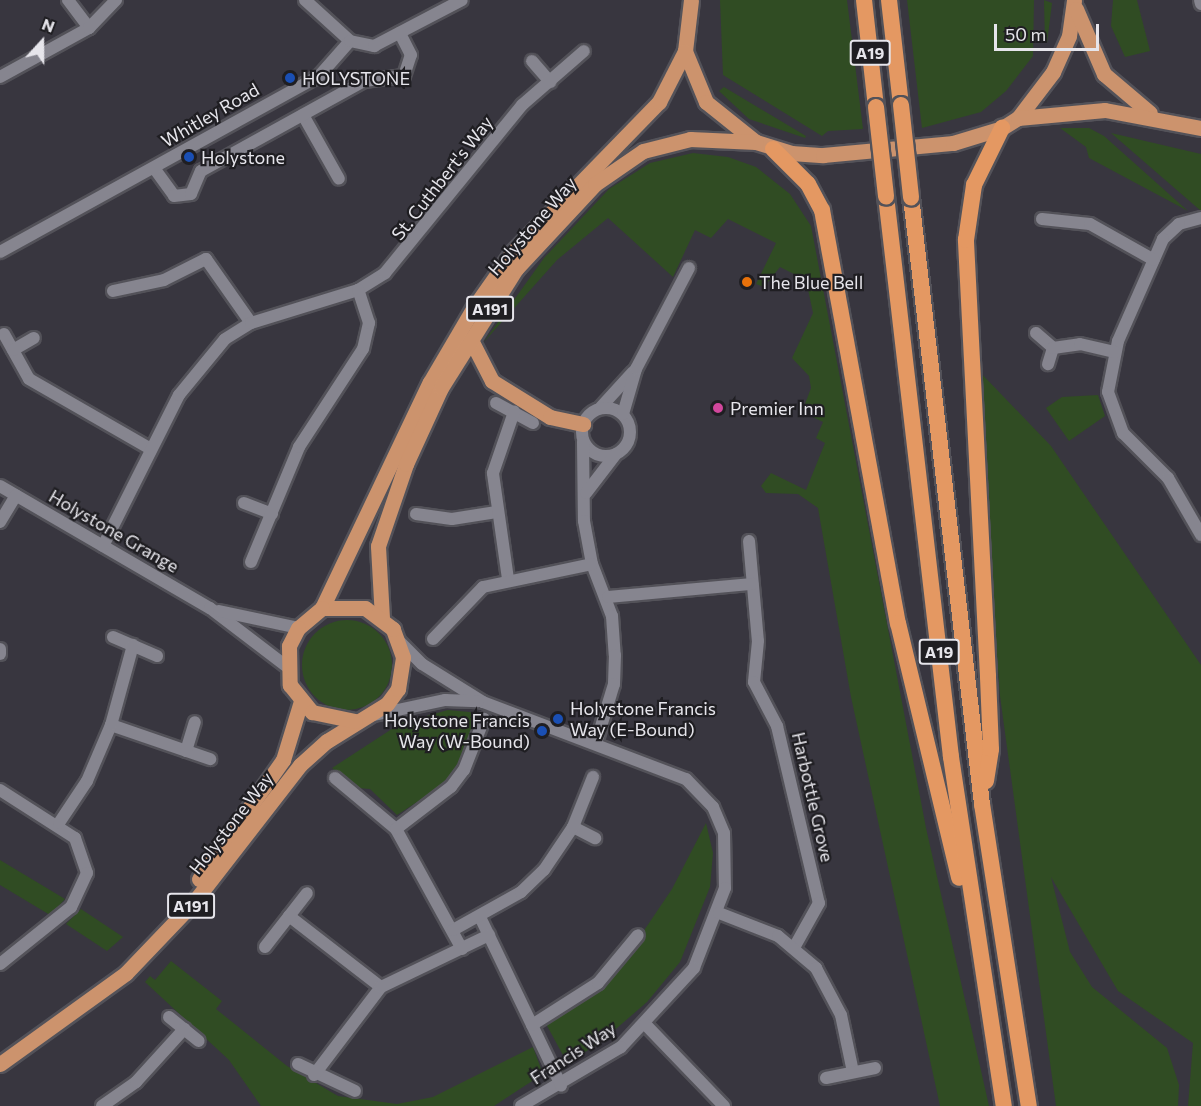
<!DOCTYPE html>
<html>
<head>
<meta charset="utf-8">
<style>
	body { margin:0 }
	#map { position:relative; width:1201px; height:1106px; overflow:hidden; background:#38363f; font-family:Commissioner,sans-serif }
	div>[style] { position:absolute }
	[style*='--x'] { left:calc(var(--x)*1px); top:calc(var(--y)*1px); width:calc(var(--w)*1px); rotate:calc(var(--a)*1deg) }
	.green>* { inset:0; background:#304c23 }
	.round { border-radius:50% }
	.roads { filter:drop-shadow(2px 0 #535259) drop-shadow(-2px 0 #535259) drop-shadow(0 2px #535259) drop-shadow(0 -2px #535259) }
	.minor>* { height:12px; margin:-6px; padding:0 6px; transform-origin:6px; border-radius:6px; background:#86858f }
	.minor>.ring { margin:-6px; padding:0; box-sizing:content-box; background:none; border:12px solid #86858f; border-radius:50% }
	.tertiary>* { height:12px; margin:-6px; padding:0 6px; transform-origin:6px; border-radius:6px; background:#86858f }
	.primary>* { height:15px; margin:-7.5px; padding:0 7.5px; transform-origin:7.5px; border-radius:7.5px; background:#cc936d }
	.trunk>* { height:16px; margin:-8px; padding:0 8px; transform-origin:8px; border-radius:8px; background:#e49862 }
	.bridges { filter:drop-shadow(2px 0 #535259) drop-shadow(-2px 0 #535259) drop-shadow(0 2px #535259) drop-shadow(0 -2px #535259) }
	.trunk-bridge>* { height:16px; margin:-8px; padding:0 8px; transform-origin:8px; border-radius:8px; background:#e49862 }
	.dots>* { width:16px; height:16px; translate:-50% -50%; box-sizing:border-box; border:3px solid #1f1e22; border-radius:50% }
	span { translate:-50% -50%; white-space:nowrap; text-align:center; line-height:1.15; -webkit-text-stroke:4.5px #1f1e22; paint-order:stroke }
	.shield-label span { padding:2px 4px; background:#1f1e22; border:2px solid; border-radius:4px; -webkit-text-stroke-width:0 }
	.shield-label { font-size:16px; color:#e6e5eb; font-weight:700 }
	.poi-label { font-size:18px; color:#e6e5eb }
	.left { translate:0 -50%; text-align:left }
	.right { translate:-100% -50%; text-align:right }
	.street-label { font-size:18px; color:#e6e5eb }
	.north { position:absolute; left:12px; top:12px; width:60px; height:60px; -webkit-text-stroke:4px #1f1e22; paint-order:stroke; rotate:21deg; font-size:16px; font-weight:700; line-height:24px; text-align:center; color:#e6e5eb }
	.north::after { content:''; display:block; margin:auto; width:21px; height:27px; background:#e6e5eb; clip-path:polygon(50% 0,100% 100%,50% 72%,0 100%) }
	.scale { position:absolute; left:994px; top:24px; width:105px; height:27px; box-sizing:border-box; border:3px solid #e6e5eb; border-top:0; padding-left:8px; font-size:18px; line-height:21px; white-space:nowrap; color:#e6e5eb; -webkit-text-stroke:4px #1f1e22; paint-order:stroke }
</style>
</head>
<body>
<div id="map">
	<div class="green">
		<div style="clip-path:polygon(720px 0,847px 0,863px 129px,828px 131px,822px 136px,723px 75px)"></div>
		<div style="clip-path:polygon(907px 0,1034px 0,1033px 56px,1006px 91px,981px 112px,922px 128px)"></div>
		<div style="clip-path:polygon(1044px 0,1052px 3px,1047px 43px,1045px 42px)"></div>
		<div style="clip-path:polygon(1113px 0,1137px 0,1150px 51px,1125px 57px,1111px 26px)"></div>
		<div style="clip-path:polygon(724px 87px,806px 136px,805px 138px,749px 119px,719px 91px)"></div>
		<div style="clip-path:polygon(1060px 128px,1089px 128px,1104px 136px,1188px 211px,1089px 158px,1086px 147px)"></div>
		<div style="clip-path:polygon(1111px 133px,1201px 154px,1201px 211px)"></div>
		<div style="clip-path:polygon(693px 153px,728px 157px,756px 167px,790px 194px,811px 226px,926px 828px,989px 1106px,940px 1106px,851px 697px,818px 508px,798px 494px,766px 493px,761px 486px,771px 473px,806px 490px,825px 443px,816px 438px,823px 422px,802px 412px,811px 388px,809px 376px,792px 358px,813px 313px,806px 280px,780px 267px,764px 287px,756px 284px,776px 243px,728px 219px,711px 238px,695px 230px,673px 277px,608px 218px,557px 260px,483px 343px,544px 258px,609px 189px,650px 163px)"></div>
		<div style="clip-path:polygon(976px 368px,1051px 446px,1201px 665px,1201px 1106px,1188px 1106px,1193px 1043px,1118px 991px,1051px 877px,1070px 952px,1092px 987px,1167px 1048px,1179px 1085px,1178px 1106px,1056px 1106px,1000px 696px)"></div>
		<div style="clip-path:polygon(1098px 395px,1105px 416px,1069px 441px,1046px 408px,1062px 397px)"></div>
		<div class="round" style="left:302px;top:620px;width:90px;height:90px"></div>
		<div style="clip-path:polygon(448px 710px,480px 713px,462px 761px,448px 782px,397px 815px,370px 789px,358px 788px,332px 768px,401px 723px)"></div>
		<div style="clip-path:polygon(706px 823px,713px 853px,710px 887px,680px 962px,647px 1002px,602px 1041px,576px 1058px,564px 1057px,545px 1022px,620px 966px,672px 889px)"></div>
		<div style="clip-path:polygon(0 860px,65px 899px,50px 915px,0 885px)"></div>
		<div style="clip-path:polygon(81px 909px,123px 937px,107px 951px,66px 924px)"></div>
		<div style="clip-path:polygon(171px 961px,222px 1001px,216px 1009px,287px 1066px,338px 1096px,397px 1104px,433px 1097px,533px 1047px,543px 1074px,494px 1106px,261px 1106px,229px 1060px,145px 982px,150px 976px,155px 980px)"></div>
	</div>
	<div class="roads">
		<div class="minor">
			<div style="--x:68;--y:0;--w:35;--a:53"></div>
			<div style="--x:305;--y:0;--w:61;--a:42.3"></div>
			<div style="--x:1200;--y:0;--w:4;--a:76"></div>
			<div style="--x:532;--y:61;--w:28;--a:49"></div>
			<div style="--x:0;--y:77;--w:102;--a:-28.8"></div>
			<div style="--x:89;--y:28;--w:39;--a:-46"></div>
			<div style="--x:303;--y:115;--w:73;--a:60.6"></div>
			<div style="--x:154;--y:168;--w:34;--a:54"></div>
			<div style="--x:174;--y:196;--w:17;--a:-7"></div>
			<div style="--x:191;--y:194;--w:25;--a:-67"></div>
			<div style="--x:201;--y:171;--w:186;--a:-28.9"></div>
			<div style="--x:364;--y:81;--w:40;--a:-7.1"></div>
			<div style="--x:404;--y:76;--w:22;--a:-72"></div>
			<div style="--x:411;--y:55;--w:25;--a:-117"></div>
			<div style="--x:1201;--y:218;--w:23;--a:165"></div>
			<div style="--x:1179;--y:224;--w:22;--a:137"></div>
			<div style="--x:1163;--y:239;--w:111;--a:113.8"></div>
			<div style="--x:1118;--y:341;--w:52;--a:101.1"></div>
			<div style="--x:1108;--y:392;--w:44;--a:69.9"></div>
			<div style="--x:1123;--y:433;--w:64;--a:45"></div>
			<div style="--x:1168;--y:478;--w:66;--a:59.9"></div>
			<div style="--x:1042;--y:219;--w:48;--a:5.9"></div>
			<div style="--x:1090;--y:224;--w:73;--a:29.4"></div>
			<div style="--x:113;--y:291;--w:52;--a:-12.2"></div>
			<div style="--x:164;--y:280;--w:47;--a:-26.6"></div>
			<div style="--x:206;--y:259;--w:78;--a:54.9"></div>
			<div style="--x:1036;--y:333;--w:23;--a:41"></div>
			<div style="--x:1053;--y:348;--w:17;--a:107"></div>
			<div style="--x:4;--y:334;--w:51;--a:60.9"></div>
			<div style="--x:29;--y:379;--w:138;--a:29.9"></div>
			<div style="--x:1053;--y:348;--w:27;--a:-8"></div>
			<div style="--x:1080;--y:344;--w:36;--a:13"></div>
			<div style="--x:13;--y:350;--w:24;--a:-30"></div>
			<div style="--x:496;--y:403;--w:42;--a:28.4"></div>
			<div style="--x:601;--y:407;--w:47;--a:-47.6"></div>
			<div class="ring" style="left:582px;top:408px;width:36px;height:36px"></div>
			<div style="--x:623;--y:414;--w:47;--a:-73.9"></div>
			<div style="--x:636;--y:369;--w:114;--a:-62.3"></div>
			<div style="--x:583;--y:442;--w:79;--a:89.3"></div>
			<div style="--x:584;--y:521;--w:44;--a:79.5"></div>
			<div style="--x:592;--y:564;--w:56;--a:69"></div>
			<div style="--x:612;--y:616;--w:39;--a:86"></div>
			<div style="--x:615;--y:655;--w:29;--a:92"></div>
			<div style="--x:614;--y:684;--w:62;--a:107"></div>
			<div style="--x:0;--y:486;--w:243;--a:30.2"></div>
			<div style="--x:210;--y:608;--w:96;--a:37.3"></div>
			<div style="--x:586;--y:493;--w:49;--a:-52.4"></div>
			<div style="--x:244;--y:503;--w:30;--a:21"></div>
			<div style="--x:416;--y:514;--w:36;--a:8"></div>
			<div style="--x:452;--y:519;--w:45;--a:-9"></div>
			<div style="--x:0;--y:522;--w:31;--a:-59"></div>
			<div style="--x:749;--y:541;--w:100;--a:84.9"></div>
			<div style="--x:758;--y:641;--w:41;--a:95.6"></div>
			<div style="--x:754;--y:682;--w:50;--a:62.4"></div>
			<div style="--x:777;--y:726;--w:182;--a:76.7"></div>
			<div style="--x:819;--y:903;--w:49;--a:119.2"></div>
			<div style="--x:103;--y:546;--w:169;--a:-63.3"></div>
			<div style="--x:179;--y:395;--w:72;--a:-50.6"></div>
			<div style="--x:225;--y:339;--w:31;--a:-32"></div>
			<div style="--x:251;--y:323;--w:112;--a:-17.1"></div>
			<div style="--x:358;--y:290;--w:32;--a:-32"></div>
			<div style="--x:385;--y:273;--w:217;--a:-50.8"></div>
			<div style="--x:522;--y:105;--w:82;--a:-41.1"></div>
			<div style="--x:251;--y:562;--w:125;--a:-67.3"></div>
			<div style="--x:299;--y:447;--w:117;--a:-56.9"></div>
			<div style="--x:363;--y:349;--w:27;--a:-77"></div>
			<div style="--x:369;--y:323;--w:35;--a:-108"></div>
			<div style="--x:508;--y:579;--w:107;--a:-98.1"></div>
			<div style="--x:493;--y:473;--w:65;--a:-71"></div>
			<div style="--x:608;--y:597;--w:145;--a:-5.2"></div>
			<div style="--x:219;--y:611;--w:81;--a:12.1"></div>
			<div style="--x:113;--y:637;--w:48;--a:23.4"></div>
			<div style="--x:433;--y:639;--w:72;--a:-46.1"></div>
			<div style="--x:483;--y:587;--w:111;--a:-11.9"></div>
			<div style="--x:400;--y:642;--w:31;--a:45"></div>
			<div style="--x:422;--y:664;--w:72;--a:31.9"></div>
			<div style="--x:483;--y:702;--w:217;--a:20.8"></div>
			<div style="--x:686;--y:779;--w:39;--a:46"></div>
			<div style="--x:713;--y:807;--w:28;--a:67"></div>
			<div style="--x:724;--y:833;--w:55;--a:89"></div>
			<div style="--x:725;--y:888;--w:86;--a:111.2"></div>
			<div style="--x:694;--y:968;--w:108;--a:132.7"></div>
			<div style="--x:621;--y:1047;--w:116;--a:149.5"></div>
			<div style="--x:0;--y:649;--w:5;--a:90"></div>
			<div style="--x:374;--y:715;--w:73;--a:-11.9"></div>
			<div style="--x:445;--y:700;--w:33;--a:2"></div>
			<div style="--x:111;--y:725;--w:105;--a:19"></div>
			<div style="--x:186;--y:751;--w:30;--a:-73"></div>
			<div style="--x:335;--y:778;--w:80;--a:39.9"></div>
			<div style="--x:396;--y:829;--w:137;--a:61.2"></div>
			<div style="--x:0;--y:790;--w:89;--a:32.6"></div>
			<div style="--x:75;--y:838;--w:37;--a:71"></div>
			<div style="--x:87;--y:873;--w:38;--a:115"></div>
			<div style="--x:71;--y:907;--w:91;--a:141.2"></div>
			<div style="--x:59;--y:823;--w:50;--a:-56.3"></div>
			<div style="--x:87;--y:781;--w:61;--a:-66.8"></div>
			<div style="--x:111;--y:725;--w:83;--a:-74.6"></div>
			<div style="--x:573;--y:827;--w:25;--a:27"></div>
			<div style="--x:396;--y:829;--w:69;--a:-37.4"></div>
			<div style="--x:451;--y:787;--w:21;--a:-53"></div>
			<div style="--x:464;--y:770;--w:55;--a:-68.6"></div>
			<div style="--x:719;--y:913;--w:63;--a:21.3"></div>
			<div style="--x:778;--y:936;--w:50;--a:40.1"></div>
			<div style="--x:816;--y:968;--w:53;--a:62"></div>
			<div style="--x:841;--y:1015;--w:58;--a:78.1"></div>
			<div style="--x:289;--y:916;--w:116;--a:37.7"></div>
			<div style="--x:480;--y:917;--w:187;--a:64.3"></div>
			<div style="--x:453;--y:930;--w:78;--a:-29.2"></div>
			<div style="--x:521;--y:892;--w:32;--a:-44"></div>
			<div style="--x:544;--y:870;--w:52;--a:-56"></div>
			<div style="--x:573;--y:827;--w:54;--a:-68.2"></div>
			<div style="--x:265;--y:947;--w:68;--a:-52.1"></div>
			<div style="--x:169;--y:1017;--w:38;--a:39"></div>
			<div style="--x:645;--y:1024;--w:114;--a:46.1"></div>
			<div style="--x:532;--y:1025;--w:78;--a:-32.5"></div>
			<div style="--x:598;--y:983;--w:62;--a:-50.2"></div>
			<div style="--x:298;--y:1064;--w:63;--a:25.3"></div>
			<div style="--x:314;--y:1075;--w:111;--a:-52.7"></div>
			<div style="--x:381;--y:987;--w:120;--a:-25.7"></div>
			<div style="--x:826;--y:1078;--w:50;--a:-11.5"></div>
			<div style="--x:102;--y:1106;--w:42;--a:-35.2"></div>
			<div style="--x:136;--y:1082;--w:72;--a:-47.8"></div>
		</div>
		<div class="tertiary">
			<div style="--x:0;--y:252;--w:366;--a:-28.9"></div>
			<div style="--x:320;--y:75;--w:45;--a:-48.6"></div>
			<div style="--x:350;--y:41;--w:25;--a:12"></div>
			<div style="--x:374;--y:46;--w:99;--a:-27.6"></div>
		</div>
		<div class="primary">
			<div style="--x:691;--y:0;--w:51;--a:96.7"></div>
			<div style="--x:685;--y:51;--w:55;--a:67.6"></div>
			<div style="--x:706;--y:102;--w:64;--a:38.7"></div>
			<div style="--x:756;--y:142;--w:37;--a:17"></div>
			<div style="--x:791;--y:153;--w:32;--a:4"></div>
			<div style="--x:823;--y:155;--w:131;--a:-5.3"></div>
			<div style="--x:953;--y:143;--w:51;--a:-17"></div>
			<div style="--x:1002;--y:128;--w:19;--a:-32"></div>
			<div style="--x:1018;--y:118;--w:58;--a:-52.7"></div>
			<div style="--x:1053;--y:72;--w:39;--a:-66"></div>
			<div style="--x:1069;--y:36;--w:36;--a:-82"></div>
			<div style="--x:1076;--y:9;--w:71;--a:66.7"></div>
			<div style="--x:1104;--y:74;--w:60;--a:40.3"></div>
			<div style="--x:1018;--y:118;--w:87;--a:-5.3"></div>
			<div style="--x:1105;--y:110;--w:98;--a:10.6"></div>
			<div style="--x:471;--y:340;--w:46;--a:62.9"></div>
			<div style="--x:492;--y:381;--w:68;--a:31.8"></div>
			<div style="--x:550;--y:417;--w:34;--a:12"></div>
			<div style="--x:322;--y:608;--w:250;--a:-64.5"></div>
			<div style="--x:430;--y:382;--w:87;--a:-59.6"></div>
			<div style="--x:474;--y:307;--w:66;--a:-54.9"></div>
			<div style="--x:512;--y:253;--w:211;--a:-45.8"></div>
			<div style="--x:659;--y:102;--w:57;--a:-63"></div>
			<div style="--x:382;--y:618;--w:72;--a:-93.2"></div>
			<div style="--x:378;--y:546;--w:87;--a:-71.1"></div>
			<div style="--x:406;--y:464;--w:84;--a:-65.3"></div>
			<div style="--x:441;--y:388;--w:141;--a:-57.8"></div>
			<div style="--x:516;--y:269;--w:116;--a:-47.1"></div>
			<div style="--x:595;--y:184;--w:58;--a:-34.5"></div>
			<div style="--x:643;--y:151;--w:49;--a:-14.3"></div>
			<div style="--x:690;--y:139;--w:66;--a:2.6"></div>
			<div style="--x:199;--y:879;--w:146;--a:-54.8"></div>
			<div style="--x:283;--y:760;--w:62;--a:-73"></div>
			<div style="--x:0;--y:1064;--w:155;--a:-35.8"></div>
			<div style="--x:126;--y:973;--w:97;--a:-46.3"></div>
			<div style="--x:193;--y:903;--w:175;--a:-52.2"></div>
			<div style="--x:300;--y:765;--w:36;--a:-42"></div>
			<div style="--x:327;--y:741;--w:70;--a:-31.7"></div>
			<div style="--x:387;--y:704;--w:19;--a:-54"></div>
			<div style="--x:398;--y:689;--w:32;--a:-81"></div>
			<div style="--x:403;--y:657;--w:30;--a:-110"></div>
			<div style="--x:393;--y:629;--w:35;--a:-143"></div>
			<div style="--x:365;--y:608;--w:43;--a:180"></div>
			<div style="--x:322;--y:608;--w:31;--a:140"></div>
			<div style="--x:298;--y:628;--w:20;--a:117"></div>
			<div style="--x:289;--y:646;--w:39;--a:89"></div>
			<div style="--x:290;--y:685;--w:35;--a:51"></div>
			<div style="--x:312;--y:712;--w:44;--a:11.8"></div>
		</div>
		<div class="trunk">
			<div style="--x:864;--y:0;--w:108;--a:83.6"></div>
			<div style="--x:889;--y:0;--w:106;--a:83.5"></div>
			<div style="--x:773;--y:149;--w:49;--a:45"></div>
			<div style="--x:808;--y:184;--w:30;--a:62"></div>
			<div style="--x:822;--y:210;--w:420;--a:79.6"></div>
			<div style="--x:898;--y:623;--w:262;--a:76.5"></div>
			<div style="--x:886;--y:196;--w:565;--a:83.39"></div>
			<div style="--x:951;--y:757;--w:353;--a:81.4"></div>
			<div style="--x:911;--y:197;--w:611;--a:83.33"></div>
			<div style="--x:982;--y:804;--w:306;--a:81.2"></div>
			<div style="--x:986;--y:781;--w:32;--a:-81"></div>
			<div style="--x:991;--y:749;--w:73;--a:-92.4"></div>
			<div style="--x:988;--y:676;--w:437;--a:-92.9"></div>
			<div style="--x:966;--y:240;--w:56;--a:-81.7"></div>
			<div style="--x:974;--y:185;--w:64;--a:-63.8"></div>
		</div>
	</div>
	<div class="bridges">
		<div class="trunk-bridge">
			<div style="--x:901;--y:105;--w:93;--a:83.8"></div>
			<div style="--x:876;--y:107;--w:90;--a:83.6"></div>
		</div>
	</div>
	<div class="dots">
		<div style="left:290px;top:78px;background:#1a4fb4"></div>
		<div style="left:189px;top:157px;background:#1a4fb4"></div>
		<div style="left:747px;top:282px;background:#e8710a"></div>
		<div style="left:718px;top:408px;background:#d1479c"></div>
		<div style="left:558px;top:719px;background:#1a4fb4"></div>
		<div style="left:542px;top:731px;background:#1a4fb4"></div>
	</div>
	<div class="shield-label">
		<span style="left:870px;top:53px">A19</span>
		<span style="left:490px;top:309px">A191</span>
		<span style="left:939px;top:652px">A19</span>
		<span style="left:191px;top:906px">A191</span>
	</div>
	<div class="poi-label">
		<span class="left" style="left:302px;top:78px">HOLYSTONE</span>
		<span class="left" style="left:201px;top:157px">Holystone</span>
		<span class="left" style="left:759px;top:282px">The Blue Bell</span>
		<span class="left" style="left:730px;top:408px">Premier Inn</span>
		<span class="left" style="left:570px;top:719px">Holystone Francis<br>Way (E-Bound)</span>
		<span class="right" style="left:530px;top:731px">Holystone Francis<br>Way (W-Bound)</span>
	</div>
	<div class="street-label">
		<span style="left:210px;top:115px;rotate:-30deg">Whitley Road</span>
		<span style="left:442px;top:178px;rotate:-52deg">St. Cuthbert's Way</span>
		<span style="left:532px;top:226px;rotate:-49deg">Holystone Way</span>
		<span style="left:114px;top:531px;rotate:30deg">Holystone Grange</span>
		<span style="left:813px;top:797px;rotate:77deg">Harbottle Grove</span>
		<span style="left:231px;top:823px;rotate:-52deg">Holystone Way</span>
		<span style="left:573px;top:1053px;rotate:-33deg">Francis Way</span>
	</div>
	<div class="north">N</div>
	<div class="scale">50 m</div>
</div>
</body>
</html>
